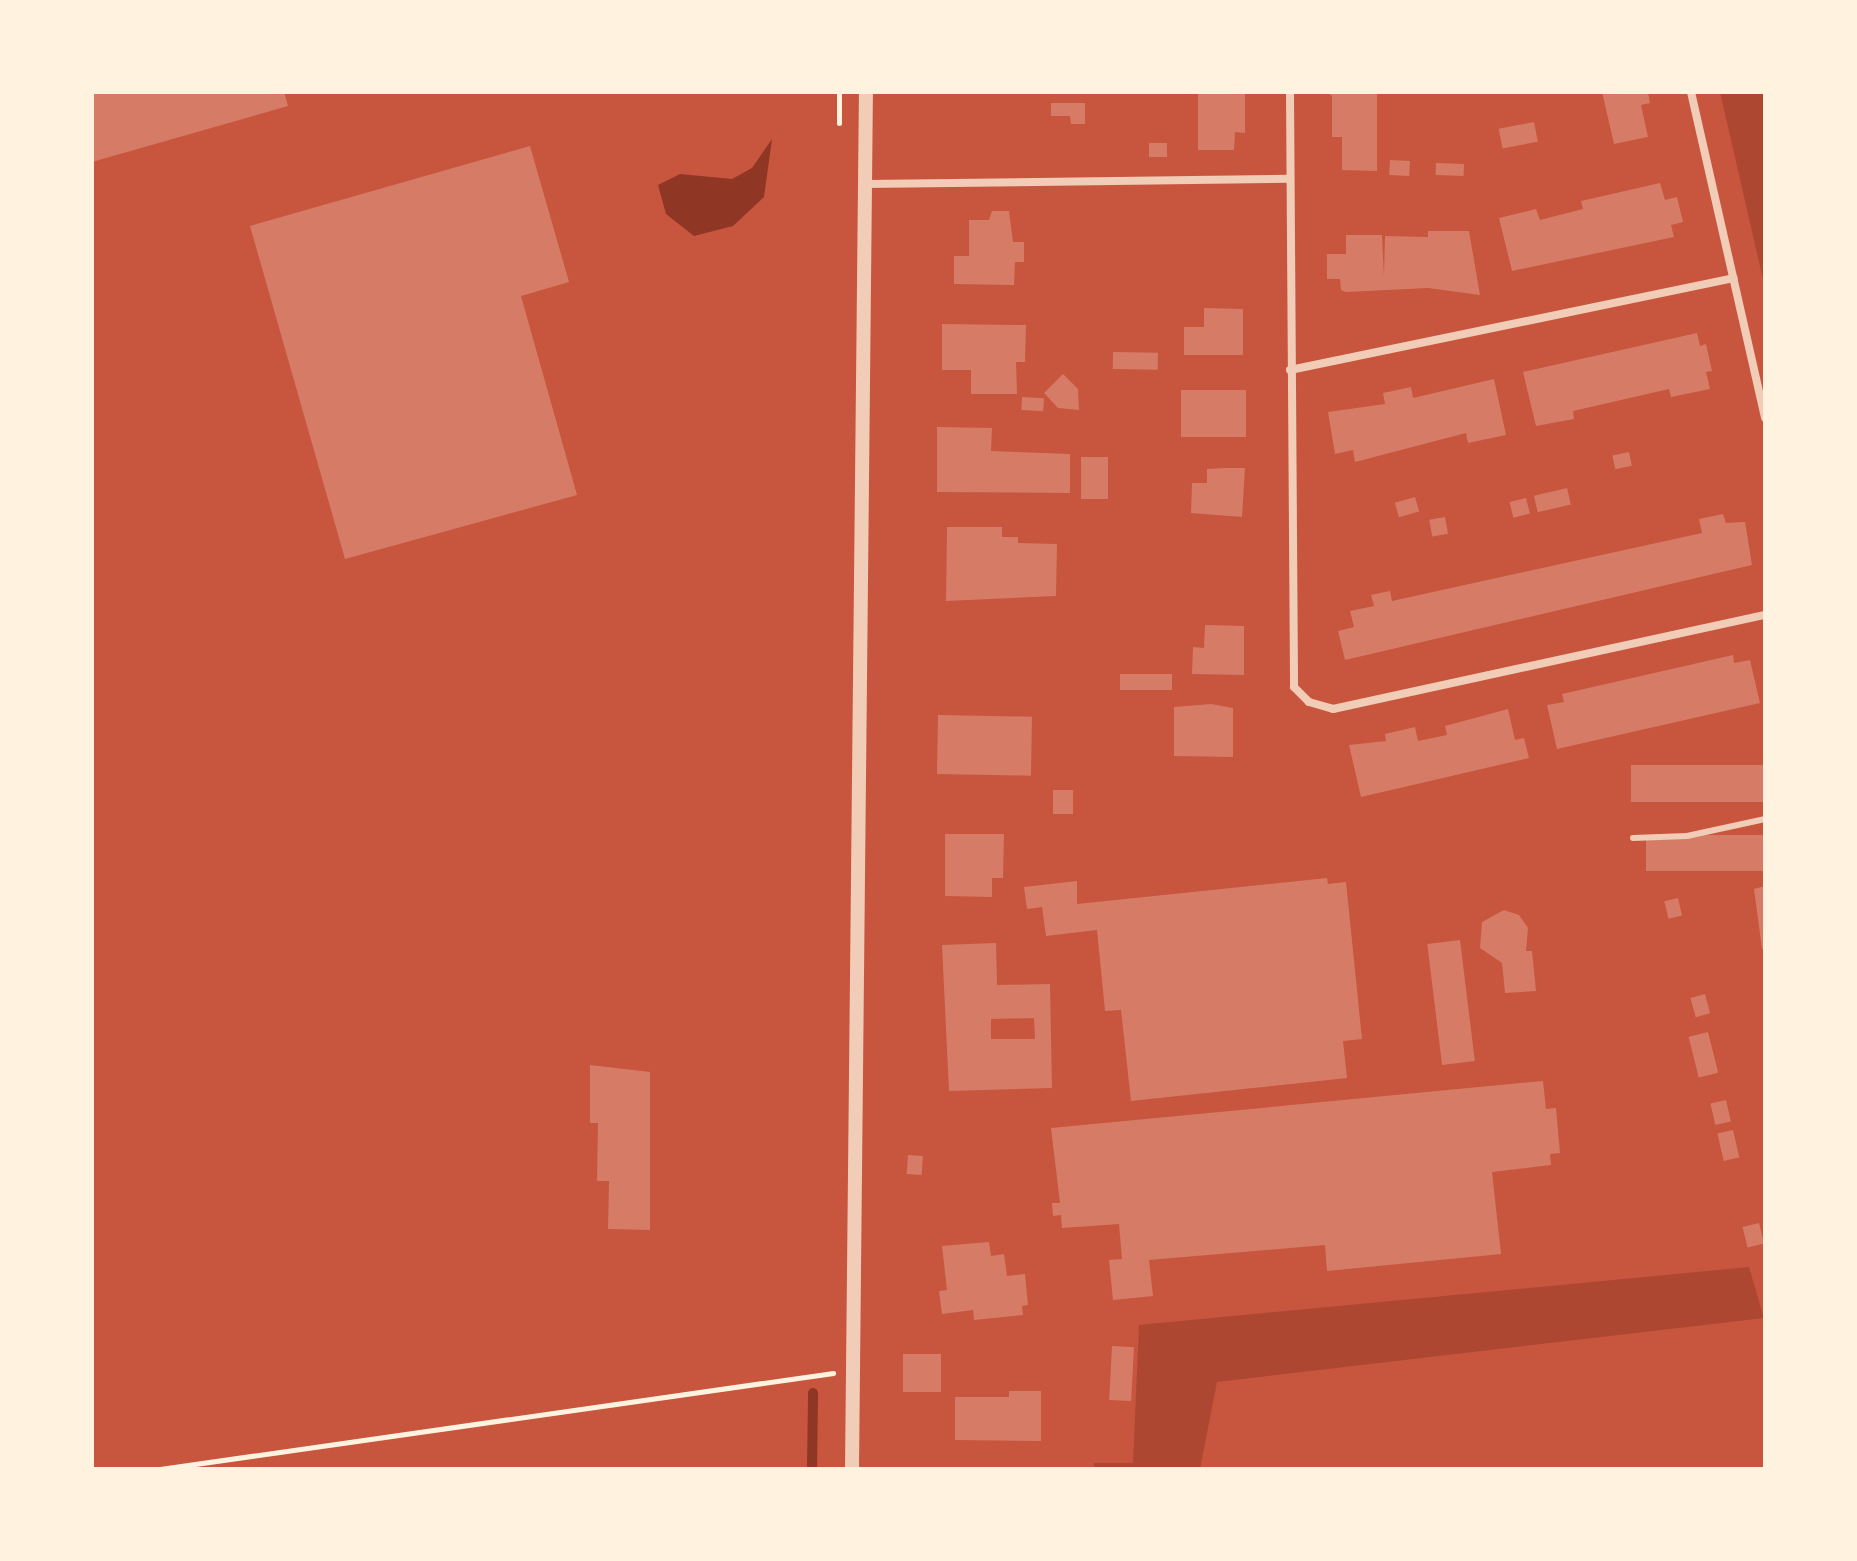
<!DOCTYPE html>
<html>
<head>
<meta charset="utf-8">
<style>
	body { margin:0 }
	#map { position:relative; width:1857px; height:1561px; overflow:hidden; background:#c8553d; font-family:"Exo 2",sans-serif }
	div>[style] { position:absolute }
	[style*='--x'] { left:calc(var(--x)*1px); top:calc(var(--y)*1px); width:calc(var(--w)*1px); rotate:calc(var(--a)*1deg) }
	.green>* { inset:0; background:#ae4732 }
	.water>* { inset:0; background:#8f3625 }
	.stream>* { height:10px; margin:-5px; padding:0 5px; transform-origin:5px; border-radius:5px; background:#8f3625 }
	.building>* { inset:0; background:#d67c66; transform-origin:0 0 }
	.path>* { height:5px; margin:-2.5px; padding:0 2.5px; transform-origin:2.5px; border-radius:2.5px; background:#fff3e0 }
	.service>* { height:6px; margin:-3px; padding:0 3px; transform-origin:3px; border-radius:3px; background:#f1ccb7 }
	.minor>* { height:8px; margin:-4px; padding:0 4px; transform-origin:4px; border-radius:4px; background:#f1ccb7 }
	.tertiary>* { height:14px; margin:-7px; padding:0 7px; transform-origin:7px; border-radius:7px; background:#f1ccb7 }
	span { translate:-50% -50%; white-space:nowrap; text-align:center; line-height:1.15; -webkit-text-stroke:8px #fff3e0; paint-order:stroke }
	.frame { position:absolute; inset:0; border:94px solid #fff3e0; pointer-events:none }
</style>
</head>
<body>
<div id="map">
	<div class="green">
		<div style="clip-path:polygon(1720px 92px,1765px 92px,1765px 288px)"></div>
		<div style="clip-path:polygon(1749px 1267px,1764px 1318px,1217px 1382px,1200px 1469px,1094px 1469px,1094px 1463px,1133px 1463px,1139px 1325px)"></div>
	</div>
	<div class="water">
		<div style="clip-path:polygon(772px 139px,764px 197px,733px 226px,694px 236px,666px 214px,658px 185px,680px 174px,732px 179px,752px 168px)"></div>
	</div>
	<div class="stream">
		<div style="--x:812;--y:1469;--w:76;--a:-89.2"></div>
	</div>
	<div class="building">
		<div style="clip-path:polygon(92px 92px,284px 92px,288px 106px,92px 162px)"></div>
		<div style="clip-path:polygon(1198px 92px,1245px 92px,1245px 133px,1235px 132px,1234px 150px,1198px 150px)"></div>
		<div style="clip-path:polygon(1327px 92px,1377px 92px,1377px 171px,1342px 170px,1342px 137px,1332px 137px,1332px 96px)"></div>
		<div style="clip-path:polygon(1602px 92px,1648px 92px,1650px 103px,1641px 105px,1648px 137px,1614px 144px)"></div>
		<div style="clip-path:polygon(1051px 103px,1085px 103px,1085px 124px,1071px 124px,1070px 116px,1051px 116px)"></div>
		<div style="left:1534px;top:122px;width:20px;height:36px;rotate:79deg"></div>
		<div style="left:1149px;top:143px;width:18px;height:14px"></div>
		<div style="clip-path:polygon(530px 146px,569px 282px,521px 296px,577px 495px,345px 559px,250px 226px)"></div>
		<div style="left:1390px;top:160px;width:20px;height:15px;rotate:3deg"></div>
		<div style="left:1436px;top:163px;width:28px;height:12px;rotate:2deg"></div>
		<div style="clip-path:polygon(1660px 183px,1665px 200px,1677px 197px,1683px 222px,1671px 225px,1674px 237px,1512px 271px,1499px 218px,1536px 209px,1540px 220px,1583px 209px,1581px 201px)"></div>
		<div style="clip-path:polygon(992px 211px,1009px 211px,1013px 242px,1024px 242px,1024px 262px,1015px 262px,1014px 285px,954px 284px,954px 256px,969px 256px,969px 220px,989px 220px)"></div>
		<div style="clip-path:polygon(1428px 231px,1469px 231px,1480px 295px,1428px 288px,1346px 292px,1341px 290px,1340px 279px,1327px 279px,1327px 254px,1346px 254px,1346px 235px,1382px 235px,1384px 277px,1385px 236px,1428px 237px)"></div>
		<div style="clip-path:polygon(1204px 308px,1243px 309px,1243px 355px,1184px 355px,1184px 327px,1204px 327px)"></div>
		<div style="clip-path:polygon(942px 324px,1026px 325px,1025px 362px,1016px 362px,1017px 394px,971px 394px,971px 370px,942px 370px)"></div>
		<div style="clip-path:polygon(1697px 333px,1700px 346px,1706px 344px,1712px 371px,1706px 372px,1710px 389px,1671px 397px,1669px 389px,1573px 411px,1574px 419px,1536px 426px,1523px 372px)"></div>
		<div style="left:1113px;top:352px;width:45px;height:17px;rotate:1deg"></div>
		<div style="clip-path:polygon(1063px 374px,1078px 389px,1079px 410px,1058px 408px,1044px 393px)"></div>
		<div style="clip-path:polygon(1494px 379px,1506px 435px,1468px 443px,1466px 433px,1355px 462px,1353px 450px,1335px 454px,1328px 412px,1385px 404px,1383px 393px,1411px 387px,1413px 398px)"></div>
		<div style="left:1181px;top:390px;width:65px;height:47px"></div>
		<div style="left:1022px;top:397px;width:22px;height:13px;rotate:3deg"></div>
		<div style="clip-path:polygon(937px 427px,992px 428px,991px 451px,1070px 454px,1070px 493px,937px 492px)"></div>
		<div style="left:1629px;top:452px;width:14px;height:17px;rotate:78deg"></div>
		<div style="left:1081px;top:457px;width:27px;height:42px"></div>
		<div style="clip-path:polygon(1226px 468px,1245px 468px,1242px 517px,1191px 513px,1192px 483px,1207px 483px,1207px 469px)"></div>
		<div style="left:1567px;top:488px;width:17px;height:34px;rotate:77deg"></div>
		<div style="left:1415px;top:497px;width:15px;height:21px;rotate:74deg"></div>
		<div style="left:1526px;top:498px;width:16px;height:17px;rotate:76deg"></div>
		<div style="clip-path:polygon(1723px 514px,1726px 523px,1745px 522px,1752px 565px,1345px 660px,1338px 631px,1354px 627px,1350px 611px,1374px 606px,1371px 595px,1390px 591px,1392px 601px,1702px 533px,1699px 519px)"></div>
		<div style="left:1445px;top:517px;width:17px;height:16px;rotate:80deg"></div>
		<div style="clip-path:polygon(947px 527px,1002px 527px,1002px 537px,1018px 537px,1018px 543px,1057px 544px,1056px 596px,946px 601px)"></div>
		<div style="clip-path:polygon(1205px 625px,1244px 626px,1244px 675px,1192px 674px,1193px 647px,1204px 648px)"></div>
		<div style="clip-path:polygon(1733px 655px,1734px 663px,1750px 660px,1760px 703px,1557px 749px,1547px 705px,1564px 702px,1562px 694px)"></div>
		<div style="left:1120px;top:674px;width:52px;height:16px"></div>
		<div style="clip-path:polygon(1211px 704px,1233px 708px,1233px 757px,1174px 756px,1174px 707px)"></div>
		<div style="clip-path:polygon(1508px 709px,1515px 740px,1524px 738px,1529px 758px,1361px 797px,1349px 745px,1386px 741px,1385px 734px,1415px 727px,1418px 741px,1447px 735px,1445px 726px)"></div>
		<div style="left:938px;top:715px;width:94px;height:59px;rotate:1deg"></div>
		<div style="left:1765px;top:765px;width:37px;height:134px;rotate:90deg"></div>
		<div style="left:1053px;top:790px;width:20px;height:24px"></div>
		<div style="clip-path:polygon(945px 834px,1004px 834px,1003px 878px,992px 878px,992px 897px,945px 896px)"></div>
		<div style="left:1765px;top:835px;width:36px;height:119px;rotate:90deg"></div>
		<div style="clip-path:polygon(1327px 878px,1328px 884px,1346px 882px,1362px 1039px,1343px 1041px,1347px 1078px,1131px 1101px,1121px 1010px,1105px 1011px,1097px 930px,1046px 936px,1042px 907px,1027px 909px,1024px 887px,1077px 881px,1077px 904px)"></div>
		<div style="clip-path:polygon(1765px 886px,1765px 949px,1762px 949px,1754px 889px)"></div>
		<div style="left:1678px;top:898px;width:18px;height:14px;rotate:77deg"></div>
		<div style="clip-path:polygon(1504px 910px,1519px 915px,1528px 928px,1526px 951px,1532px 951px,1536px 991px,1505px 993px,1502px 963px,1480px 948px,1482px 922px)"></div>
		<div style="left:1460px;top:940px;width:122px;height:33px;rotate:83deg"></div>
		<div style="clip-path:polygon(evenodd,996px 943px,997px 985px,1050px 984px,1052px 1088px,949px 1091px,942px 945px,996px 943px,1034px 1018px,1035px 1039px,991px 1039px,991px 1019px,1034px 1018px)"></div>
		<div style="left:1705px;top:994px;width:20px;height:15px;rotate:75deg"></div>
		<div style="left:1708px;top:1032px;width:42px;height:20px;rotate:76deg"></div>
		<div style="clip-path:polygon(590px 1065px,650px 1072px,650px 1230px,608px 1229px,609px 1181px,597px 1181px,598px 1123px,590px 1123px)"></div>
		<div style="clip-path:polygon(1543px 1081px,1546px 1109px,1556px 1108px,1560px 1153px,1550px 1154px,1551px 1165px,1492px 1172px,1501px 1254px,1327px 1271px,1325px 1245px,1149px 1260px,1153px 1296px,1113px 1300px,1109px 1260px,1122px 1259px,1119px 1224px,1062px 1228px,1061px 1215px,1053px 1216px,1052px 1203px,1060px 1203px,1051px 1128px)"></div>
		<div style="left:1726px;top:1100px;width:22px;height:16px;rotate:77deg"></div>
		<div style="left:1733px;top:1130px;width:28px;height:16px;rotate:77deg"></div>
		<div style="left:908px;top:1155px;width:15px;height:19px;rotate:4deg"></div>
		<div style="left:1759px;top:1223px;width:21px;height:17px;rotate:76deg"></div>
		<div style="clip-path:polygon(989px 1242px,991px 1256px,1004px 1254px,1007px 1276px,1025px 1274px,1028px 1305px,1022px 1306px,1023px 1315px,974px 1320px,973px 1310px,942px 1314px,939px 1291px,947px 1290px,942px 1246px)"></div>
		<div style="left:1112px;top:1346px;width:22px;height:54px;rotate:3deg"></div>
		<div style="left:903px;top:1354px;width:38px;height:38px"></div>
		<div style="clip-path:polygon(1009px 1391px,1041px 1391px,1041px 1441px,955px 1440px,955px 1397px,1009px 1397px)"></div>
	</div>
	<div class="path">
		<div style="--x:839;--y:123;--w:31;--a:-90"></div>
		<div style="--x:160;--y:1469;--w:680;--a:-8.12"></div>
	</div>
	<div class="service">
		<div style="--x:1633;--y:838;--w:54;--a:-2.1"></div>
		<div style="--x:1687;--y:836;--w:80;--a:-12.3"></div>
	</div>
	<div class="minor">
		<div style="--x:1290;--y:92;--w:595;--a:89.61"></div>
		<div style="--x:1294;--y:687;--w:21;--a:45"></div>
		<div style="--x:1309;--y:702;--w:25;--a:16"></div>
		<div style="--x:1333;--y:709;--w:442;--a:-12.3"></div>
		<div style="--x:1691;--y:92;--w:334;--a:77.2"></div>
		<div style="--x:865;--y:184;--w:424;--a:-0.7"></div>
		<div style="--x:1290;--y:370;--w:453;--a:-11.7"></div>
	</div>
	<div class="tertiary">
		<div style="--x:852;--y:1469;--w:1377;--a:-89.42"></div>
	</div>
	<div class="frame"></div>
</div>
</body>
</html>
